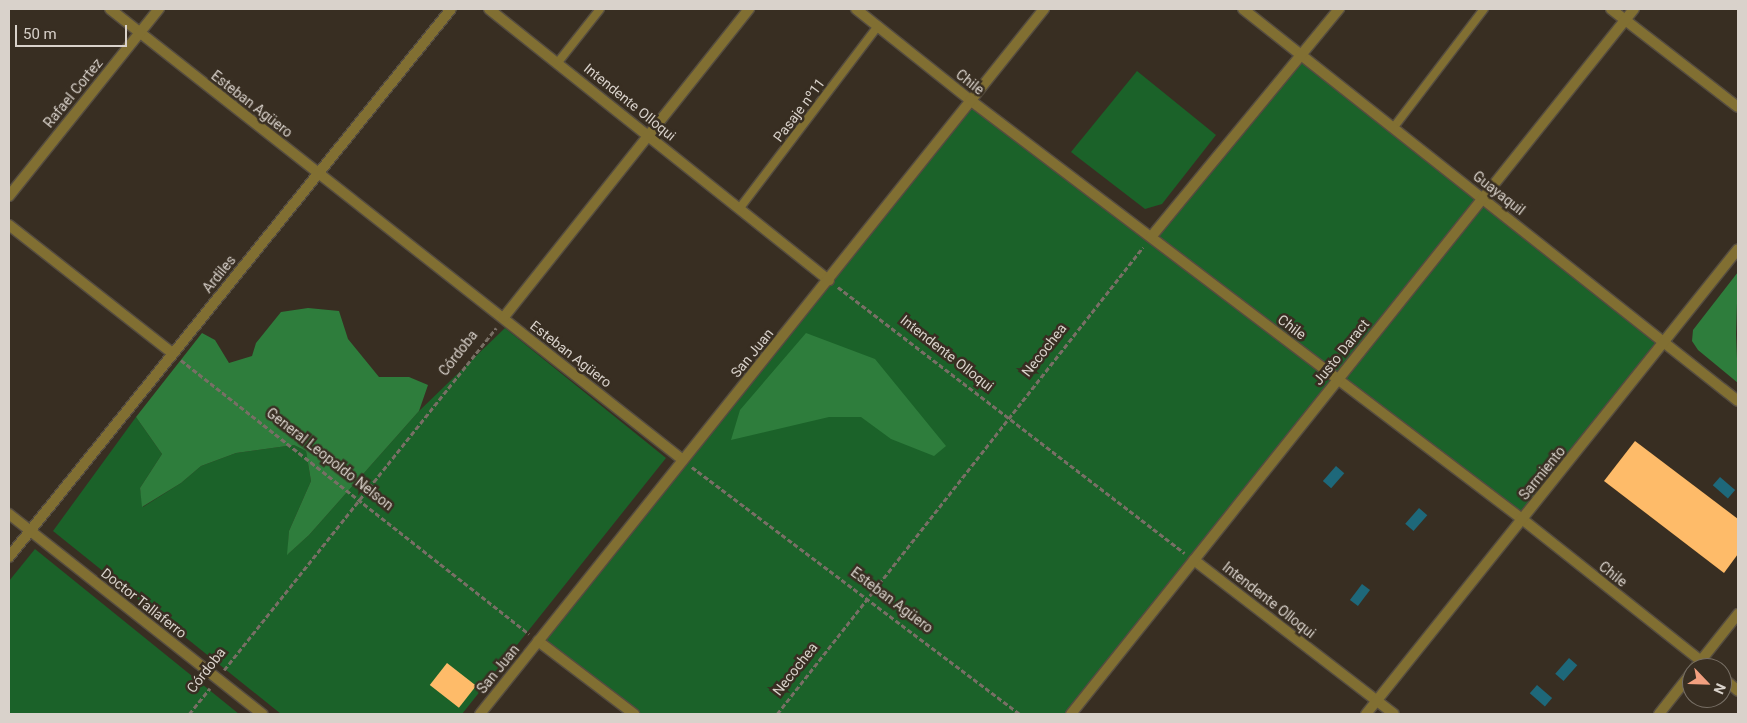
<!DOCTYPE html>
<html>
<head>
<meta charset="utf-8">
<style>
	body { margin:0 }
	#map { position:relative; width:1747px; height:723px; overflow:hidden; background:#382e22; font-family:Roboto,sans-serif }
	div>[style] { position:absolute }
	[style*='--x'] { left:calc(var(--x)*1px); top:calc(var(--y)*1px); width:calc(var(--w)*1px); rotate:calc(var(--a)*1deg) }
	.green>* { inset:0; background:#1b6229 }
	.forest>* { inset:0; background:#2e7d3c }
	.water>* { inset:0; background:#1e687a; transform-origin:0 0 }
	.building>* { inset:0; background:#febb69; transform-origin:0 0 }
	.path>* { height:2.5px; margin-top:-1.25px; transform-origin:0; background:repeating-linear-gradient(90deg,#786f65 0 5px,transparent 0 7.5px) }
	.roads { filter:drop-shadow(1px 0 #554c40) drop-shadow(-1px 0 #554c40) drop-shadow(0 1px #554c40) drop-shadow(0 -1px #554c40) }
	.lane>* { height:8px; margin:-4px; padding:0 4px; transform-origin:4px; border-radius:4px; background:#816f32 }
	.street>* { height:10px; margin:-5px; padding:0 5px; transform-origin:5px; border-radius:5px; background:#816f32 }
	span { translate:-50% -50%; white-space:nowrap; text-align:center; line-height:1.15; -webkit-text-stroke:5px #382e22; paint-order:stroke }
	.street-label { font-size:14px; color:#d9d2cb }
	.frame { position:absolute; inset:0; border:10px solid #d9d2cb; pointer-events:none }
	.north { position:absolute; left:1682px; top:658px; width:50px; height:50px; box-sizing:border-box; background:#382e22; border:1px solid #787066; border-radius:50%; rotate:114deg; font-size:14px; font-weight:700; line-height:20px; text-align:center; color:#d9d2cb }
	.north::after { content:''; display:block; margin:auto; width:18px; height:22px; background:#f2a080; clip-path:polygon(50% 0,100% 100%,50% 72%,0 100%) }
	.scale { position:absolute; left:15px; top:25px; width:112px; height:22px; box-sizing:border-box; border:2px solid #d9d2cb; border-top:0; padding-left:6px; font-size:15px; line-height:18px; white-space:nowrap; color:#d9d2cb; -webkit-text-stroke:4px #382e22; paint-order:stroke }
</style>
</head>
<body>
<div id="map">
	<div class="green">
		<div style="clip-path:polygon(1301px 56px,1665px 342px,1522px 519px,1337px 379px,1071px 714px,634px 714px,538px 641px,970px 100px,1151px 237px)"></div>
		<div style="clip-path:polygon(1137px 71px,1216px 135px,1162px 204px,1145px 209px,1071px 152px)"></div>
		<div style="clip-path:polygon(505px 328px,666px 458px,462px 714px,281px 714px,53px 531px,136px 417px,162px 454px,140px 488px,143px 507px,181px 483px,201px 466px,236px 453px,294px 445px,306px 451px,311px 481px,289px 531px,288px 554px,309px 535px,419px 411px)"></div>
		<div style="clip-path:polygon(35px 549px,239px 714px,9px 714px,9px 581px)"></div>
	</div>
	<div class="forest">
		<div style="clip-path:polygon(1738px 272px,1736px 334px,1738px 383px,1698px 350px,1692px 341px,1693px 330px)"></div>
		<div style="clip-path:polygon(308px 308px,339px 311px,348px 339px,379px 377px,409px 377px,428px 385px,419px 411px,309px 535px,287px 555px,289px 531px,311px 481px,306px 451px,294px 445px,236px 453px,201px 466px,181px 483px,142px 507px,140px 488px,162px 454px,136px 417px,202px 333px,215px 340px,229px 363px,252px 356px,256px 343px,281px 312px)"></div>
		<div style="clip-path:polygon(806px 333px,875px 359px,946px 446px,934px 456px,891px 439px,861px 417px,829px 417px,731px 440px,740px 410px)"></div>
	</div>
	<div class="water">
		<div style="left:1336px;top:466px;width:11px;height:20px;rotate:41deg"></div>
		<div style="left:1720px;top:477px;width:20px;height:11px;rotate:41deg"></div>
		<div style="left:1419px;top:508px;width:11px;height:21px;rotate:41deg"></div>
		<div style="left:1362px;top:584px;width:10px;height:20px;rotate:37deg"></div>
		<div style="left:1569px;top:658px;width:11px;height:21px;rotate:41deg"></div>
		<div style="left:1537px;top:685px;width:20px;height:11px;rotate:41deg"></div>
	</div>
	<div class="building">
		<div style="clip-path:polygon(1635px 441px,1738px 519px,1738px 554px,1724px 573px,1604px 481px)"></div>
		<div style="left:447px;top:663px;width:37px;height:28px;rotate:38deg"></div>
	</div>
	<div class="path">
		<div style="--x:838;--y:287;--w:437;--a:37.5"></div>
		<div style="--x:181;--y:360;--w:443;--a:38.2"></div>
		<div style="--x:692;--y:467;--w:411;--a:37"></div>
		<div style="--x:224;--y:670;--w:437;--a:-51.5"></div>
		<div style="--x:189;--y:714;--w:33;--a:-51"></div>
		<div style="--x:777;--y:714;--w:593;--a:-51.91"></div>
	</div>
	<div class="roads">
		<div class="lane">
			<div style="--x:559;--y:61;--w:66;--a:-51.7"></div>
			<div style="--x:1394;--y:127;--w:148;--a:-52.7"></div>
			<div style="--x:739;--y:209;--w:230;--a:-52.8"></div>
		</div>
		<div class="street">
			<div style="--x:110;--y:9;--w:729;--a:38.21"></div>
			<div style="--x:489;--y:9;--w:435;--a:38.6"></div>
			<div style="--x:856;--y:9;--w:146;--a:38.6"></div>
			<div style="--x:970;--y:100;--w:693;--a:37.2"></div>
			<div style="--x:1522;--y:519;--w:240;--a:38.4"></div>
			<div style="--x:1243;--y:9;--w:631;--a:38.38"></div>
			<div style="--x:1611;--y:9;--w:160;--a:37.7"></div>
			<div style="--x:9;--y:196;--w:240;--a:-51.3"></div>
			<div style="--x:9;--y:225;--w:207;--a:38.1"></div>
			<div style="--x:1151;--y:237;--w:296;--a:-50.5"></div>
			<div style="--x:504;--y:317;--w:394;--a:-51.5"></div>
			<div style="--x:9;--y:514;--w:323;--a:38.3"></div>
			<div style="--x:9;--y:557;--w:704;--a:-51.11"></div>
			<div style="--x:1194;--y:560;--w:252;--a:37.6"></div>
			<div style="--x:538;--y:641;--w:121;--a:37.2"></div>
			<div style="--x:1695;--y:668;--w:69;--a:-51.5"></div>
			<div style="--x:1722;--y:677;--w:21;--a:41"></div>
			<div style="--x:480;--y:714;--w:903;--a:-51.34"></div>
			<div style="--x:1071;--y:714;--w:902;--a:-51.39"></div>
			<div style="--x:1366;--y:714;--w:595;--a:-51.34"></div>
			<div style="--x:1659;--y:714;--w:53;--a:-51.8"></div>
		</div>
	</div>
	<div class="street-label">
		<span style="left:970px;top:82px;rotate:38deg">Chile</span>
		<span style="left:73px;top:93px;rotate:-51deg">Rafael Cortez</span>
		<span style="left:630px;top:102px;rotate:39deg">Intendente Olloqui</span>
		<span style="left:252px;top:104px;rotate:38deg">Esteban Agüero</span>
		<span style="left:799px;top:110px;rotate:-53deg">Pasaje nº11</span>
		<span style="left:1499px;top:193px;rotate:38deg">Guayaquil</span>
		<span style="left:219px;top:274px;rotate:-51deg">Ardiles</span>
		<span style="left:1292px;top:327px;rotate:37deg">Chile</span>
		<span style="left:1044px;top:350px;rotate:-52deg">Necochea</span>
		<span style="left:1341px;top:352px;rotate:-51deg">Justo Daract</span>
		<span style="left:458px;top:353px;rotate:-52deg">Córdoba</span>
		<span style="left:752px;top:353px;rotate:-51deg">San Juan</span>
		<span style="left:947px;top:353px;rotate:38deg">Intendente Olloqui</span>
		<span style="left:571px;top:354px;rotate:38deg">Esteban Agüero</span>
		<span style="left:330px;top:459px;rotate:38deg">General Leopoldo Nelson</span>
		<span style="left:1542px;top:473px;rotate:-51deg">Sarmiento</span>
		<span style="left:1613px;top:574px;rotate:38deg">Chile</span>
		<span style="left:892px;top:600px;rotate:37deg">Esteban Agüero</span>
		<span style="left:1269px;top:600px;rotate:38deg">Intendente Olloqui</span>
		<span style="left:144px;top:603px;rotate:38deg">Doctor Tallaferro</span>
		<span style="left:498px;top:669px;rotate:-51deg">San Juan</span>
		<span style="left:795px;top:669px;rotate:-52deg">Necochea</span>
		<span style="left:206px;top:670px;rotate:-52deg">Córdoba</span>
	</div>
	<div class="frame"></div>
	<div class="north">N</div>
	<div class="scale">50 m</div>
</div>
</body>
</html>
